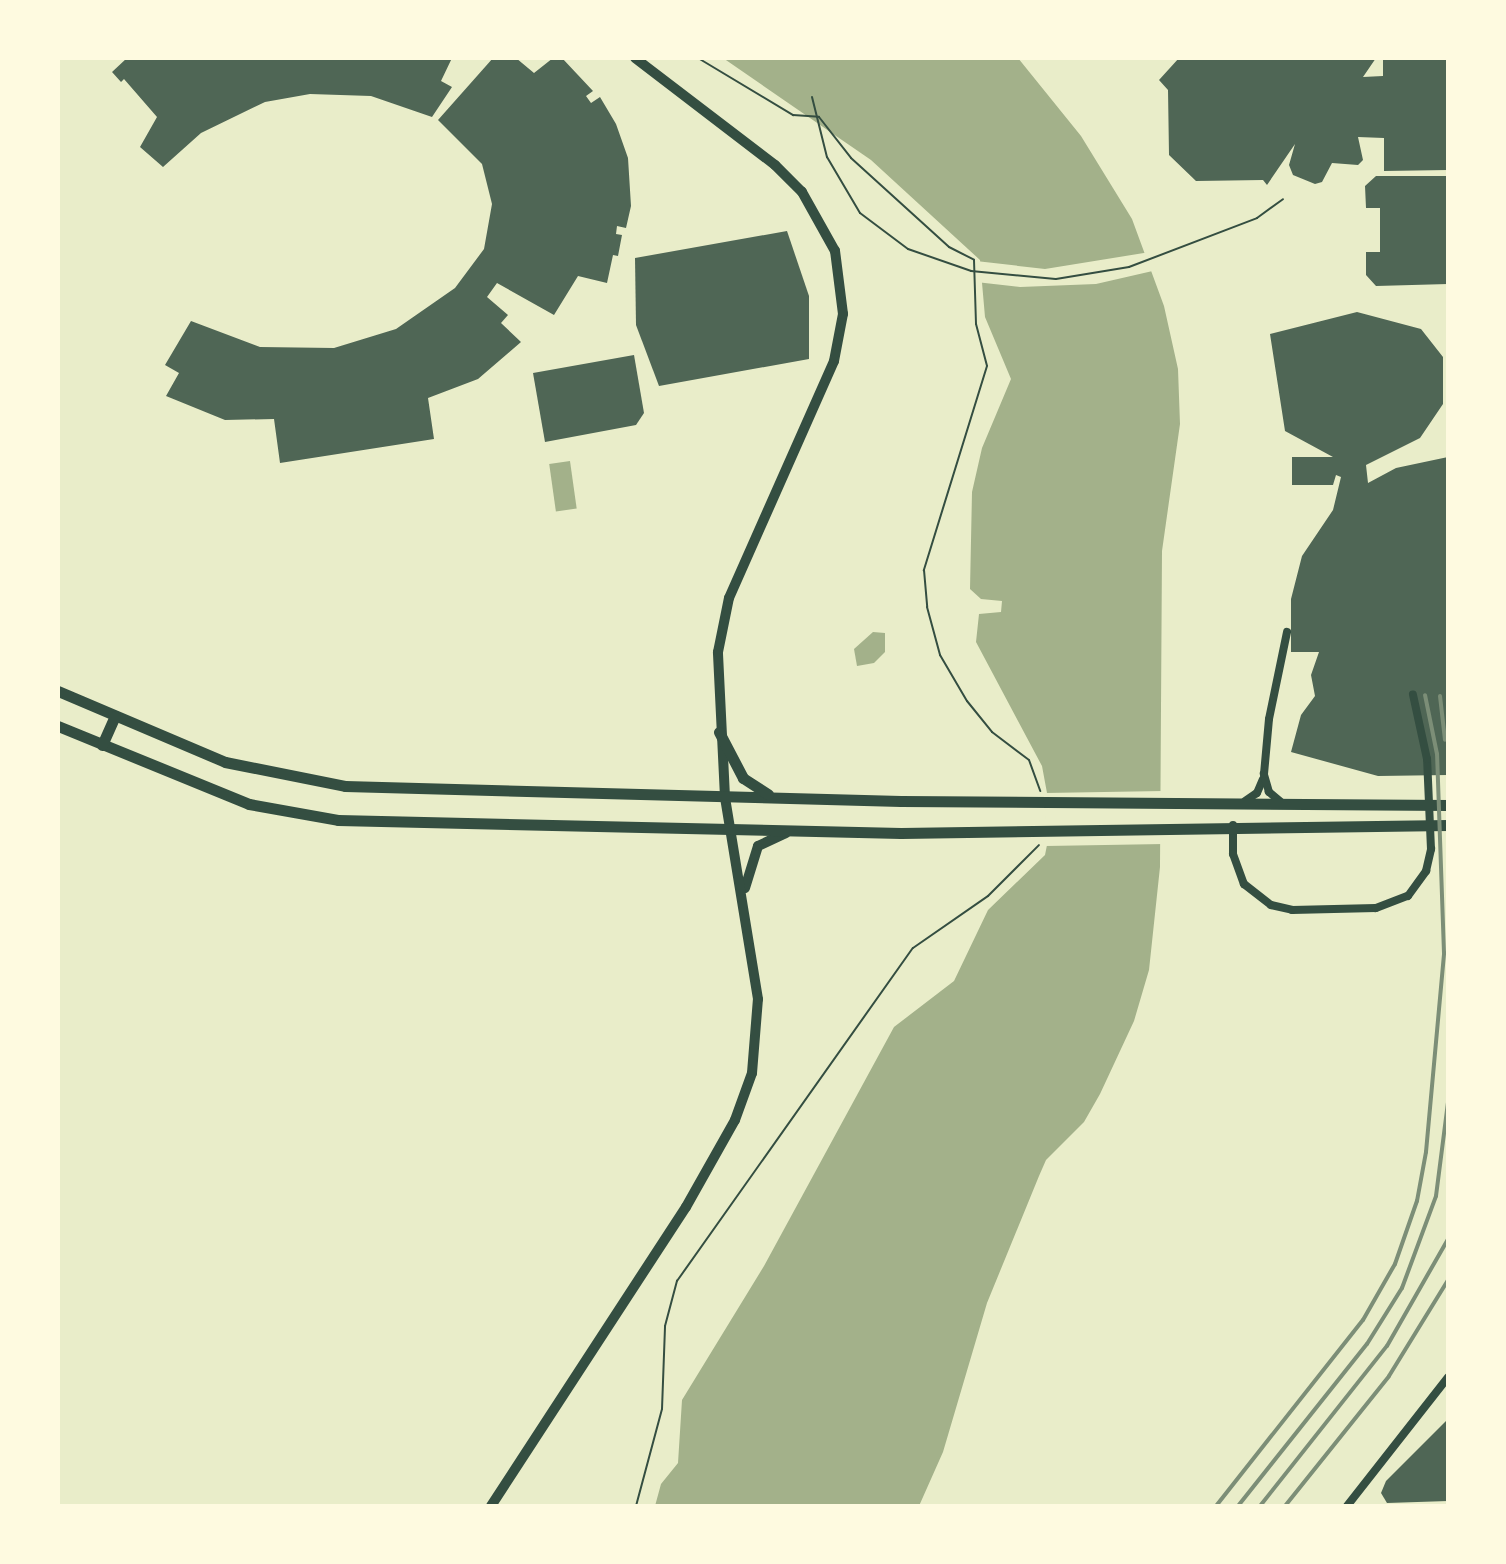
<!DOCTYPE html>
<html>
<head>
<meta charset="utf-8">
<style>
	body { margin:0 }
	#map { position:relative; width:1506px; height:1564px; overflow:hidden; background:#e9edc9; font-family:"Crimson Pro",serif }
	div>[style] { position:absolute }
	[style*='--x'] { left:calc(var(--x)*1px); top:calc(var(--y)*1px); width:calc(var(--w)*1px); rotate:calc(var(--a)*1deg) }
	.water>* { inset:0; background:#a3b18a; transform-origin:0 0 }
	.pier>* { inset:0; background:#e9edc9; transform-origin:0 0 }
	.building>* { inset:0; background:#4f6655 }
	.path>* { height:2px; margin:-1px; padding:0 1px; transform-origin:1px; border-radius:1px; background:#344e41 }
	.minor>* { height:8px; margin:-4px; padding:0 4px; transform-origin:4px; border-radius:4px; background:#344e41 }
	.tertiary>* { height:10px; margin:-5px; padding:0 5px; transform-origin:5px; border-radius:5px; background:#344e41 }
	.secondary>* { height:11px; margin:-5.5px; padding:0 5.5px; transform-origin:5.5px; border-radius:5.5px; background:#344e41 }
	.rail>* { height:4px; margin:-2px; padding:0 2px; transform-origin:2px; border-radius:2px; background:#7c8e77 }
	span { translate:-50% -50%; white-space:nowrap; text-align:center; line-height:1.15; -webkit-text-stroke:6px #fefae0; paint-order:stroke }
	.frame { position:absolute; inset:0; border:60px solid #fefae0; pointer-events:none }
</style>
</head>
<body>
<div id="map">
	<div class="water">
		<div style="clip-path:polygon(723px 58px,1018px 58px,1081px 136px,1132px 219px,1164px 306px,1178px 369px,1180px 424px,1162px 551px,1160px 867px,1149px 970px,1134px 1021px,1100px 1094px,1084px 1122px,1046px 1160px,1039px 1176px,987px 1303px,943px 1452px,919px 1506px,655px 1506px,661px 1484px,678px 1463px,682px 1400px,764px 1266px,894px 1027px,954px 981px,988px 910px,1045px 855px,1052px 820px,1042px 766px,976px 642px,979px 614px,1001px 612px,1002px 601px,981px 599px,970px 589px,972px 492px,982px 448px,1011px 379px,985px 317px,980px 260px,871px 160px)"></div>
		<div style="left:570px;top:461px;width:48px;height:21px;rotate:82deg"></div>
		<div style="clip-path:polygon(873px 632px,885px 633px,885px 652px,874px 663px,857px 666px,854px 649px)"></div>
	</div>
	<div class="pier">
		<div style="clip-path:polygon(1150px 252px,1157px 270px,1096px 284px,1020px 287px,976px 282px,976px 261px,1045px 269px)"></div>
		<div style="left:1163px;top:791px;width:53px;height:118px;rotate:89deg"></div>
	</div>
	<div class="building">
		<div style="clip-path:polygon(127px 58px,452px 58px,441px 81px,452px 87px,432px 117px,371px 96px,310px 94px,265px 102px,201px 133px,163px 167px,140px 147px,157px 117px,124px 79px,121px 82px,112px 72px)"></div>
		<div style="clip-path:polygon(493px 58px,516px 58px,534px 73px,553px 58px,562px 58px,593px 91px,586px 96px,591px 103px,600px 97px,616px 124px,628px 158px,631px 206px,626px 228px,617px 226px,616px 234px,622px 235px,618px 256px,613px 255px,607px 283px,578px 276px,554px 315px,497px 283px,487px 297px,508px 315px,501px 323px,521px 342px,478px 379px,428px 398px,434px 439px,280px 463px,274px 419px,225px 420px,166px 396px,179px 373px,165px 365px,191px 321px,260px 347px,334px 348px,396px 329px,455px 288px,484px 249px,492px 204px,482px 164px,438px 120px)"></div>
		<div style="clip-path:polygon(1179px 58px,1376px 58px,1363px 77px,1383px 76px,1383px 58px,1448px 58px,1448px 170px,1384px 171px,1384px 138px,1358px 137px,1363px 160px,1358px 165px,1332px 163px,1322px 182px,1315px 184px,1293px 175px,1289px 165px,1295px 144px,1267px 185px,1263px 180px,1196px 181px,1169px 155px,1168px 90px,1159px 80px)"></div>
		<div style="clip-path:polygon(1376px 176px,1448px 176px,1448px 284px,1376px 286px,1366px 275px,1366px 252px,1380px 252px,1380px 208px,1366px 208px,1365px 186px)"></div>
		<div style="clip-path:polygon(787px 231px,809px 296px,809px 359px,659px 386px,636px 325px,635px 258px)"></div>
		<div style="clip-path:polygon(1357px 312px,1421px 329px,1443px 357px,1443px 404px,1420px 438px,1366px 465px,1368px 483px,1396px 468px,1448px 457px,1448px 775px,1378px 776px,1291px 752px,1301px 715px,1315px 696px,1311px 675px,1319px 652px,1291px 652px,1291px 599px,1302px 556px,1333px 510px,1341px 477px,1336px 475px,1333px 485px,1292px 485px,1292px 457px,1333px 457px,1285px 431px,1270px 334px)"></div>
		<div style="clip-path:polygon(634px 355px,644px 413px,636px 425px,545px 442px,533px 373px)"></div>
		<div style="clip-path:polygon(1448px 1419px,1448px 1501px,1387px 1503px,1381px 1493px,1386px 1481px)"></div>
	</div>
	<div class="path">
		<div style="--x:698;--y:58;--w:111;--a:31"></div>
		<div style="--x:793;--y:115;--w:26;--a:4"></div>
		<div style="--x:819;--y:117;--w:52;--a:52"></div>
		<div style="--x:851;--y:158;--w:132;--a:42.2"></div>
		<div style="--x:949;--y:247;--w:28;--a:27"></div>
		<div style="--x:974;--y:260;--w:64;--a:88.2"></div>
		<div style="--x:976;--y:324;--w:43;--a:75.3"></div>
		<div style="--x:987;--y:366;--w:214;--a:107.2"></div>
		<div style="--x:924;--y:570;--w:37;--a:85"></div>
		<div style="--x:927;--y:607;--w:50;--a:74.8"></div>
		<div style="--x:940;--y:655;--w:53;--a:59.6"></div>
		<div style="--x:967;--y:701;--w:40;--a:51"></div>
		<div style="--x:992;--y:732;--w:46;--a:37.1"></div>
		<div style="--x:1029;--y:760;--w:33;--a:70"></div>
		<div style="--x:812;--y:97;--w:62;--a:76"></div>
		<div style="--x:827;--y:157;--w:65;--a:59.5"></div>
		<div style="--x:860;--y:213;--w:60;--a:36.9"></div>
		<div style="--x:908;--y:249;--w:67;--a:19.2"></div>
		<div style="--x:971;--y:271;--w:85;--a:5.4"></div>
		<div style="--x:1056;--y:279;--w:74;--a:-9.3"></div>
		<div style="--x:1129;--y:267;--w:137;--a:-20.9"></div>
		<div style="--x:1257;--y:218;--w:32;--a:-36"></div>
		<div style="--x:636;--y:1506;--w:100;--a:-75"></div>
		<div style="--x:662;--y:1409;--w:83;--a:-87.9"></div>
		<div style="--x:665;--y:1326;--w:47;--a:-75.1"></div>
		<div style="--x:677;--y:1281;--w:408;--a:-54.7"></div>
		<div style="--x:913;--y:948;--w:91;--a:-34.7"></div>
		<div style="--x:988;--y:896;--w:72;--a:-45"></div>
	</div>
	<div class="minor">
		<div style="--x:1245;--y:801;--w:14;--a:-34"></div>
		<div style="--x:1257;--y:793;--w:15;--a:-67"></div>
		<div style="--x:1281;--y:802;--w:16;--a:-140"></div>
		<div style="--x:1269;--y:792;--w:19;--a:-106"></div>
		<div style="--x:1264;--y:774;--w:55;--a:-84.8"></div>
		<div style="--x:1269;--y:719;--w:89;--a:-78.3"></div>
		<div style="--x:1233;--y:825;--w:29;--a:90"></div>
		<div style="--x:1233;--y:854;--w:32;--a:70"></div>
		<div style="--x:1244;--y:884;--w:34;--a:38"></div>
		<div style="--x:1271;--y:905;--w:22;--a:13"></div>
		<div style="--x:1292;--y:910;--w:84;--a:-1.4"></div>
		<div style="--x:1376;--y:908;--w:34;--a:-21"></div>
		<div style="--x:1408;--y:896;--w:31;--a:-54"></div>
		<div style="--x:1426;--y:871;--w:23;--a:-77"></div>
		<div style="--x:1431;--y:849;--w:90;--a:-92.5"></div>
		<div style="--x:1427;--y:759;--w:66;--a:-102.3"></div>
		<div style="--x:1347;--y:1506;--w:164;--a:-51.9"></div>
	</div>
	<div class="tertiary">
		<div style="--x:745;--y:888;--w:44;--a:-72.8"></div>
		<div style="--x:758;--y:846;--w:31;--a:-25"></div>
		<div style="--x:491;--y:1506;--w:357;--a:-56.9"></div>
		<div style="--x:686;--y:1207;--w:100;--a:-60.6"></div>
		<div style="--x:735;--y:1120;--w:50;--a:-70.1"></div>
		<div style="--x:752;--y:1073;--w:74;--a:-85.4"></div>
		<div style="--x:758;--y:999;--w:205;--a:-99.3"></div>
		<div style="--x:725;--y:797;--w:145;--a:-92.8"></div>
		<div style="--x:718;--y:652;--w:55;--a:-78.5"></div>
		<div style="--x:729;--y:598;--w:259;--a:-66.1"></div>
		<div style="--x:834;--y:361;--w:48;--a:-79.2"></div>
		<div style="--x:843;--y:314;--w:64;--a:-97.2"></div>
		<div style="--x:835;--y:251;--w:68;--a:-119.2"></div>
		<div style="--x:802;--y:192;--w:38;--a:-135"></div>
		<div style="--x:775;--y:165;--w:176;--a:-142.6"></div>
	</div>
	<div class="secondary">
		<div style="--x:58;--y:691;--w:181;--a:23"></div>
		<div style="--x:225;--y:762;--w:122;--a:11.3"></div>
		<div style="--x:345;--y:786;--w:556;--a:1.55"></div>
		<div style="--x:901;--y:801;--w:547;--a:0.42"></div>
		<div style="--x:58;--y:726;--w:206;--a:22.2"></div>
		<div style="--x:249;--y:804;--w:90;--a:10.2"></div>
		<div style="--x:338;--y:820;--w:563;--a:1.32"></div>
		<div style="--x:901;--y:833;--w:547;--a:-0.84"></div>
		<div style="--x:719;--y:732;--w:52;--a:62.4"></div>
		<div style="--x:743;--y:778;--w:30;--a:33"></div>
		<div style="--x:102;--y:745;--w:32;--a:-66"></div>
	</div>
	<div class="rail">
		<div style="--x:1440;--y:696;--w:44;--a:83.5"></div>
		<div style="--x:1216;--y:1506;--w:237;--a:-51.7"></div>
		<div style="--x:1363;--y:1320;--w:64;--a:-60.3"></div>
		<div style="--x:1395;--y:1264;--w:67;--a:-70.8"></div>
		<div style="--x:1417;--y:1201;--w:50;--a:-79.6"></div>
		<div style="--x:1426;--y:1152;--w:200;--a:-84.8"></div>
		<div style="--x:1444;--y:953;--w:199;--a:-92"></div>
		<div style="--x:1437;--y:754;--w:60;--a:-101.5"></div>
		<div style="--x:1238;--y:1506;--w:207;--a:-51.5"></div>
		<div style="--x:1367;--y:1344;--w:66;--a:-58"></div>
		<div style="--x:1402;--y:1288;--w:98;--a:-69.7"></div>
		<div style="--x:1436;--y:1196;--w:95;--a:-82.7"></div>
		<div style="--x:1260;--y:1506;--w:204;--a:-51.6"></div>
		<div style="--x:1387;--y:1346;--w:123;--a:-60.3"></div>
		<div style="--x:1285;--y:1506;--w:166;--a:-51.3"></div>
		<div style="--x:1389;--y:1376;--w:113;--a:-58.4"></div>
	</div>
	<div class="frame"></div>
</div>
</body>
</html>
